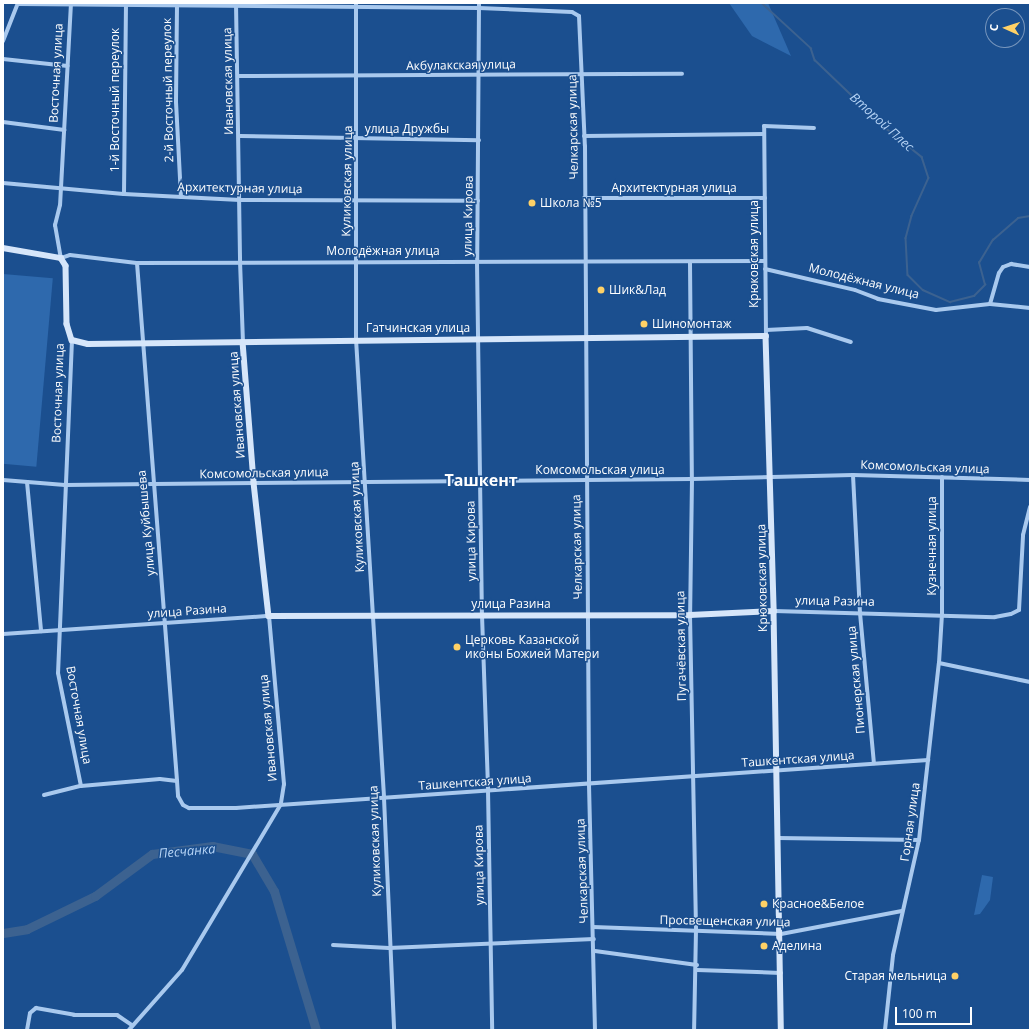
<!DOCTYPE html>
<html>
<head>
<meta charset="utf-8">
<style>
	body { margin:0 }
	#map { position:relative; width:1033px; height:1033px; overflow:hidden; background:#1b4f8f; font-family:"Open Sans",sans-serif }
	div>[style] { position:absolute }
	[style*='--x'] { left:calc(var(--x)*1px); top:calc(var(--y)*1px); width:calc(var(--w)*1px); rotate:calc(var(--a)*1deg) }
	.green>* { inset:0; background:#2e69ad; transform-origin:0 0 }
	.stream>* { height:1.5px; margin:-0.75px; padding:0 0.75px; transform-origin:0.75px; border-radius:0.75px; background:#3c6290 }
	.river>* { height:9px; margin:-4.5px; padding:0 4.5px; transform-origin:4.5px; border-radius:4.5px; background:#3c6290 }
	.street>* { height:4px; margin:-2px; padding:0 2px; transform-origin:2px; border-radius:2px; background:#a9c9ee }
	.secondary>* { height:5.5px; margin:-2.75px; padding:0 2.75px; transform-origin:2.75px; border-radius:2.75px; background:#d6e6fa }
	.dots>* { width:11px; height:11px; translate:-50% -50%; box-sizing:border-box; border:2px solid #1b4f8f; border-radius:50% }
	span { translate:-50% -50%; white-space:nowrap; text-align:center; line-height:1.15; -webkit-text-stroke:3px #1b4f8f; paint-order:stroke }
	.street-label { font-size:12px; color:#fff }
	.poi-label { font-size:12px; color:#fff }
	.left { translate:0 -50%; text-align:left }
	.right { translate:-100% -50%; text-align:right }
	.water-label { font-size:13px; color:#b5d3f5; font-style:italic }
	.district-label { font-size:16px; color:#fff; font-weight:700 }
	.frame { position:absolute; inset:0; border:4px solid #fff; pointer-events:none }
	.north { position:absolute; left:985px; top:8px; width:40px; height:40px; box-sizing:border-box; background:#1b4f8f; border:1px solid #7695bc; border-radius:50%; rotate:273deg; font-size:11px; font-weight:700; line-height:16px; text-align:center; color:#fff }
	.north::after { content:''; display:block; margin:auto; width:14px; height:18px; background:#ffd166; clip-path:polygon(50% 0,100% 100%,50% 72%,0 100%) }
	.scale { position:absolute; left:895px; top:1007px; width:77px; height:18px; box-sizing:border-box; border:2px solid #fff; border-top:0; padding-left:5px; font-size:12px; line-height:14px; white-space:nowrap; color:#fff; -webkit-text-stroke:3px #1b4f8f; paint-order:stroke }
</style>
</head>
<body>
<div id="map">
	<div class="green">
		<div style="clip-path:polygon(729px 3px,768px 3px,791px 56px,752px 36px)"></div>
		<div style="left:3px;top:274px;width:50px;height:189px;rotate:5deg"></div>
		<div style="clip-path:polygon(982px 875px,993px 877px,990px 900px,980px 914px,974px 915px)"></div>
	</div>
	<div class="stream">
		<div style="--x:762;--y:3;--w:67;--a:42.6"></div>
		<div style="--x:811;--y:48;--w:13;--a:72"></div>
		<div style="--x:815;--y:60;--w:100;--a:43.8"></div>
		<div style="--x:887;--y:129;--w:45;--a:38.7"></div>
		<div style="--x:922;--y:157;--w:22;--a:72"></div>
		<div style="--x:929;--y:178;--w:42;--a:114.1"></div>
		<div style="--x:912;--y:216;--w:23;--a:105"></div>
		<div style="--x:906;--y:238;--w:37;--a:87"></div>
		<div style="--x:908;--y:275;--w:21;--a:45"></div>
		<div style="--x:923;--y:290;--w:30;--a:24"></div>
		<div style="--x:950;--y:302;--w:25;--a:-14"></div>
		<div style="--x:974;--y:296;--w:16;--a:-45"></div>
		<div style="--x:985;--y:285;--w:23;--a:-105"></div>
		<div style="--x:979;--y:263;--w:27;--a:-59"></div>
		<div style="--x:993;--y:240;--w:33;--a:-41"></div>
		<div style="--x:1018;--y:218;--w:12;--a:-9"></div>
	</div>
	<div class="river">
		<div style="--x:3;--y:933;--w:24;--a:-9"></div>
		<div style="--x:27;--y:929;--w:76;--a:-25.9"></div>
		<div style="--x:95;--y:896;--w:71;--a:-36.4"></div>
		<div style="--x:152;--y:854;--w:61;--a:-7.6"></div>
		<div style="--x:212;--y:846;--w:41;--a:11.3"></div>
		<div style="--x:252;--y:854;--w:43;--a:59.3"></div>
		<div style="--x:274;--y:891;--w:145;--a:73.2"></div>
	</div>
	<div class="street">
		<div style="--x:71;--y:3;--w:202;--a:93.1"></div>
		<div style="--x:60;--y:205;--w:21;--a:104"></div>
		<div style="--x:55;--y:225;--w:34;--a:80"></div>
		<div style="--x:61;--y:258;--w:9;--a:-18"></div>
		<div style="--x:70;--y:255;--w:67;--a:6.8"></div>
		<div style="--x:137;--y:263;--w:628;--a:-0.18"></div>
		<div style="--x:236;--y:3;--w:258;--a:89.1"></div>
		<div style="--x:240;--y:261;--w:81;--a:87.9"></div>
		<div style="--x:356;--y:3;--w:336;--a:90"></div>
		<div style="--x:356;--y:339;--w:460;--a:86.5"></div>
		<div style="--x:384;--y:798;--w:232;--a:87.5"></div>
		<div style="--x:479;--y:3;--w:259;--a:90.4"></div>
		<div style="--x:477;--y:262;--w:353;--a:89.2"></div>
		<div style="--x:482;--y:615;--w:175;--a:88"></div>
		<div style="--x:488;--y:790;--w:240;--a:89"></div>
		<div style="--x:18;--y:4;--w:461;--a:0.5"></div>
		<div style="--x:479;--y:8;--w:93;--a:2.5"></div>
		<div style="--x:572;--y:12;--w:8;--a:30"></div>
		<div style="--x:579;--y:16;--w:130;--a:87.4"></div>
		<div style="--x:585;--y:146;--w:639;--a:89.64"></div>
		<div style="--x:589;--y:785;--w:245;--a:88.6"></div>
		<div style="--x:177;--y:6;--w:96;--a:90.6"></div>
		<div style="--x:176;--y:102;--w:95;--a:87"></div>
		<div style="--x:3;--y:41;--w:41;--a:-68.5"></div>
		<div style="--x:3;--y:59;--w:65;--a:6.1"></div>
		<div style="--x:239;--y:76;--w:443;--a:-0.3"></div>
		<div style="--x:3;--y:122;--w:62;--a:7.5"></div>
		<div style="--x:240;--y:136;--w:239;--a:1"></div>
		<div style="--x:584;--y:136;--w:180;--a:-0.6"></div>
		<div style="--x:3;--y:183;--w:121;--a:5.2"></div>
		<div style="--x:124;--y:194;--w:116;--a:3"></div>
		<div style="--x:240;--y:200;--w:238;--a:0.2"></div>
		<div style="--x:124;--y:194;--w:189;--a:-89.4"></div>
		<div style="--x:584;--y:198;--w:181;--a:0"></div>
		<div style="--x:137;--y:263;--w:520;--a:85.58"></div>
		<div style="--x:690;--y:263;--w:216;--a:89.5"></div>
		<div style="--x:692;--y:479;--w:136;--a:90.8"></div>
		<div style="--x:690;--y:615;--w:315;--a:88.9"></div>
		<div style="--x:696;--y:930;--w:100;--a:91.1"></div>
		<div style="--x:765;--y:269;--w:92;--a:13.1"></div>
		<div style="--x:855;--y:290;--w:25;--a:21"></div>
		<div style="--x:878;--y:299;--w:59;--a:10.7"></div>
		<div style="--x:936;--y:310;--w:54;--a:-6.3"></div>
		<div style="--x:990;--y:304;--w:40;--a:5.7"></div>
		<div style="--x:990;--y:304;--w:32;--a:-74"></div>
		<div style="--x:999;--y:273;--w:7;--a:-56"></div>
		<div style="--x:1003;--y:267;--w:9;--a:-21"></div>
		<div style="--x:1011;--y:264;--w:19;--a:9"></div>
		<div style="--x:766;--y:330;--w:41;--a:-2.8"></div>
		<div style="--x:807;--y:328;--w:46;--a:17.7"></div>
		<div style="--x:766;--y:336;--w:210;--a:-90.5"></div>
		<div style="--x:764;--y:126;--w:50;--a:2.3"></div>
		<div style="--x:72;--y:340;--w:333;--a:92.4"></div>
		<div style="--x:58;--y:673;--w:115;--a:78.5"></div>
		<div style="--x:853;--y:475;--w:138;--a:87.1"></div>
		<div style="--x:860;--y:613;--w:151;--a:84.7"></div>
		<div style="--x:3;--y:480;--w:62;--a:4.6"></div>
		<div style="--x:65;--y:485;--w:88;--a:-0.7"></div>
		<div style="--x:153;--y:484;--w:539;--a:-0.53"></div>
		<div style="--x:692;--y:479;--w:161;--a:-1.4"></div>
		<div style="--x:853;--y:475;--w:177;--a:1.6"></div>
		<div style="--x:27;--y:482;--w:150;--a:84.6"></div>
		<div style="--x:774;--y:611;--w:221;--a:1.6"></div>
		<div style="--x:995;--y:617;--w:16;--a:-11"></div>
		<div style="--x:1011;--y:614;--w:9;--a:-27"></div>
		<div style="--x:1019;--y:610;--w:75;--a:-86.9"></div>
		<div style="--x:1023;--y:535;--w:29;--a:-76"></div>
		<div style="--x:3;--y:634;--w:267;--a:-3.9"></div>
		<div style="--x:269;--y:616;--w:169;--a:84.9"></div>
		<div style="--x:284;--y:784;--w:20;--a:99"></div>
		<div style="--x:281;--y:804;--w:193;--a:120.8"></div>
		<div style="--x:182;--y:970;--w:80;--a:131.5"></div>
		<div style="--x:939;--y:663;--w:93;--a:11.8"></div>
		<div style="--x:44;--y:795;--w:38;--a:-14"></div>
		<div style="--x:81;--y:786;--w:79;--a:-5.1"></div>
		<div style="--x:160;--y:779;--w:17;--a:7"></div>
		<div style="--x:177;--y:781;--w:15;--a:86"></div>
		<div style="--x:178;--y:796;--w:10;--a:61"></div>
		<div style="--x:183;--y:805;--w:7;--a:27"></div>
		<div style="--x:189;--y:808;--w:47;--a:0"></div>
		<div style="--x:236;--y:808;--w:694;--a:-3.97"></div>
		<div style="--x:778;--y:838;--w:141;--a:0.8"></div>
		<div style="--x:593;--y:927;--w:188;--a:2.1"></div>
		<div style="--x:781;--y:934;--w:123;--a:-10.8"></div>
		<div style="--x:333;--y:945;--w:56;--a:3.1"></div>
		<div style="--x:389;--y:948;--w:205;--a:-2.5"></div>
		<div style="--x:595;--y:951;--w:103;--a:7.8"></div>
		<div style="--x:697;--y:970;--w:84;--a:2"></div>
		<div style="--x:27;--y:1030;--w:17;--a:-80"></div>
		<div style="--x:30;--y:1013;--w:8;--a:-40"></div>
		<div style="--x:36;--y:1008;--w:39;--a:10"></div>
		<div style="--x:74;--y:1015;--w:43;--a:0"></div>
		<div style="--x:117;--y:1015;--w:18;--a:34"></div>
		<div style="--x:885;--y:1030;--w:75;--a:-83.9"></div>
		<div style="--x:893;--y:955;--w:118;--a:-77.3"></div>
		<div style="--x:919;--y:840;--w:178;--a:-83.6"></div>
		<div style="--x:939;--y:663;--w:49;--a:-86.5"></div>
		<div style="--x:942;--y:614;--w:137;--a:-90"></div>
	</div>
	<div class="secondary">
		<div style="--x:3;--y:248;--w:59;--a:9.8"></div>
		<div style="--x:61;--y:258;--w:9;--a:58"></div>
		<div style="--x:66;--y:266;--w:58;--a:89"></div>
		<div style="--x:67;--y:324;--w:17;--a:73"></div>
		<div style="--x:72;--y:340;--w:16;--a:14"></div>
		<div style="--x:88;--y:344;--w:678;--a:-0.68"></div>
		<div style="--x:766;--y:336;--w:275;--a:88.3"></div>
		<div style="--x:774;--y:611;--w:419;--a:89"></div>
		<div style="--x:243;--y:342;--w:141;--a:85.5"></div>
		<div style="--x:254;--y:483;--w:134;--a:83.6"></div>
		<div style="--x:269;--y:616;--w:421;--a:-0.1"></div>
		<div style="--x:690;--y:615;--w:84;--a:-2.7"></div>
	</div>
	<div class="dots">
		<div style="left:532px;top:203px;background:#ffd166"></div>
		<div style="left:601px;top:290px;background:#ffd166"></div>
		<div style="left:644px;top:324px;background:#ffd166"></div>
		<div style="left:457px;top:647px;background:#ffd166"></div>
		<div style="left:764px;top:904px;background:#ffd166"></div>
		<div style="left:764px;top:946px;background:#ffd166"></div>
		<div style="left:955px;top:976px;background:#ffd166"></div>
	</div>
	<div class="street-label">
		<span style="left:461px;top:65px;rotate:-1deg">Акбулакская улица</span>
		<span style="left:56px;top:73px;rotate:-87deg">Восточная улица</span>
		<span style="left:228px;top:81px;rotate:-91deg">Ивановская улица</span>
		<span style="left:168px;top:90px;rotate:-91deg">2-й Восточный переулок</span>
		<span style="left:115px;top:100px;rotate:-90deg">1-й Восточный переулок</span>
		<span style="left:573px;top:127px;rotate:-91deg">Челкарская улица</span>
		<span style="left:407px;top:129px">улица Дружбы</span>
		<span style="left:347px;top:181px;rotate:-89deg">Куликовская улица</span>
		<span style="left:240px;top:188px;rotate:1deg">Архитектурная улица</span>
		<span style="left:674px;top:188px">Архитектурная улица</span>
		<span style="left:468px;top:216px;rotate:-89deg">улица Кирова</span>
		<span style="left:383px;top:251px">Молодёжная улица</span>
		<span style="left:754px;top:254px;rotate:-90deg">Крюковская улица</span>
		<span style="left:864px;top:281px;rotate:14deg">Молодёжная улица</span>
		<span style="left:418px;top:328px">Гатчинская улица</span>
		<span style="left:58px;top:393px;rotate:-88deg">Восточная улица</span>
		<span style="left:237px;top:405px;rotate:-94deg">Ивановская улица</span>
		<span style="left:925px;top:467px;rotate:2deg">Комсомольская улица</span>
		<span style="left:600px;top:470px">Комсомольская улица</span>
		<span style="left:264px;top:473px;rotate:-1deg">Комсомольская улица</span>
		<span style="left:357px;top:517px;rotate:-93deg">Куликовская улица</span>
		<span style="left:146px;top:523px;rotate:-95deg">улица Куйбышева</span>
		<span style="left:471px;top:541px;rotate:-91deg">улица Кирова</span>
		<span style="left:932px;top:546px;rotate:-90deg">Кузнечная улица</span>
		<span style="left:577px;top:547px;rotate:-91deg">Челкарская улица</span>
		<span style="left:762px;top:578px;rotate:-91deg">Крюковская улица</span>
		<span style="left:835px;top:601px;rotate:1deg">улица Разина</span>
		<span style="left:511px;top:604px">улица Разина</span>
		<span style="left:187px;top:611px;rotate:-4deg">улица Разина</span>
		<span style="left:681px;top:646px;rotate:-91deg">Пугачёвская улица</span>
		<span style="left:856px;top:680px;rotate:-95deg">Пионерская улица</span>
		<span style="left:79px;top:715px;rotate:80deg">Восточная улица</span>
		<span style="left:268px;top:728px;rotate:-95deg">Ивановская улица</span>
		<span style="left:798px;top:759px;rotate:-4deg">Ташкентская улица</span>
		<span style="left:475px;top:782px;rotate:-4deg">Ташкентская улица</span>
		<span style="left:910px;top:822px;rotate:-82deg">Горная улица</span>
		<span style="left:375px;top:841px;rotate:-92deg">Куликовская улица</span>
		<span style="left:479px;top:865px;rotate:-91deg">улица Кирова</span>
		<span style="left:582px;top:871px;rotate:-92deg">Челкарская улица</span>
		<span style="left:725px;top:921px;rotate:1deg">Просвещенская улица</span>
	</div>
	<div class="poi-label">
		<span class="left" style="left:540px;top:203px">Школа №5</span>
		<span class="left" style="left:609px;top:290px">Шик&amp;Лад</span>
		<span class="left" style="left:652px;top:324px">Шиномонтаж</span>
		<span class="left" style="left:465px;top:647px">Церковь Казанской<br>иконы Божией Матери</span>
		<span class="left" style="left:772px;top:904px">Красное&amp;Белое</span>
		<span class="left" style="left:772px;top:946px">Аделина</span>
		<span class="right" style="left:947px;top:976px">Старая мельница</span>
	</div>
	<div class="water-label">
		<span style="left:882px;top:122px;rotate:42deg">Второй Плес</span>
		<span style="left:187px;top:851px;rotate:-5deg">Песчанка</span>
	</div>
	<div class="district-label">
		<span style="left:481px;top:480px">Ташкент</span>
	</div>
	<div class="frame"></div>
	<div class="north">С</div>
	<div class="scale">100 m</div>
</div>
</body>
</html>
